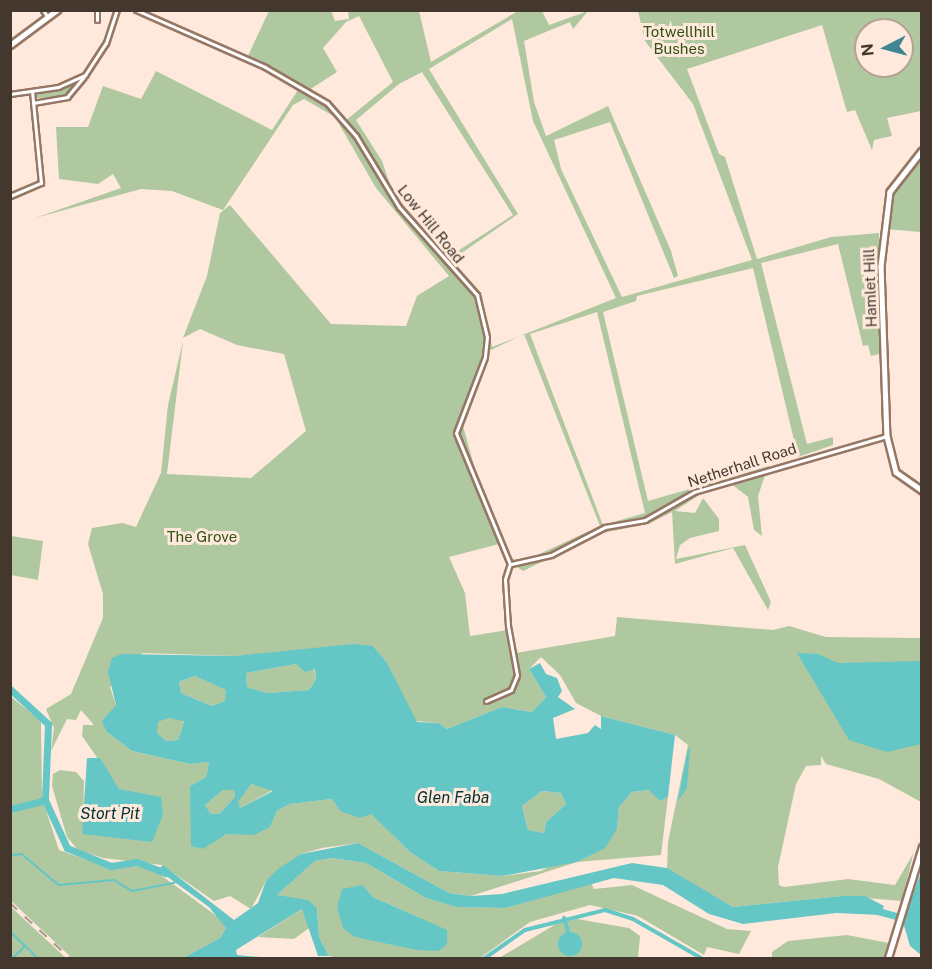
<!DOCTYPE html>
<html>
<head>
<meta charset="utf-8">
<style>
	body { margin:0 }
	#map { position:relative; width:932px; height:969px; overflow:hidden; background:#fee9dc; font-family:"Public Sans",sans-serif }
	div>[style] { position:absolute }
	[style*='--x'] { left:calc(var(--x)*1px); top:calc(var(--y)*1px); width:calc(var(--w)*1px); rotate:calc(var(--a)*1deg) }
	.green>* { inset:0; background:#b0c8a0 }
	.water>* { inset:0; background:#65c6c6 }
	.round { border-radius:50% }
	.stream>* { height:1.5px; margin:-0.75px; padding:0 0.75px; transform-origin:0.75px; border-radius:0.75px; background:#65c6c6 }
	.canal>* { height:4px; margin:-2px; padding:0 2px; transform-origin:2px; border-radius:2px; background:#65c6c6 }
	.river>* { height:7px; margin:-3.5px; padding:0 3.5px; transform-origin:3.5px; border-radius:3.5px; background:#65c6c6 }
	.roads { filter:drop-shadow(2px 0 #967764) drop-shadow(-2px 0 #967764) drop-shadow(0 2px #967764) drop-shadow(0 -2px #967764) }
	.street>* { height:3px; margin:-1.5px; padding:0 1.5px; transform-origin:1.5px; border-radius:1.5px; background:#fff }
	.secondary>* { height:4.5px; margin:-2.25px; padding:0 2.25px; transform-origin:2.25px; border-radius:2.25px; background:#fff }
	.rail>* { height:1.5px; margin-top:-0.75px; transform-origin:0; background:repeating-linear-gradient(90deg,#a9988d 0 10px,transparent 0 20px) }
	span { translate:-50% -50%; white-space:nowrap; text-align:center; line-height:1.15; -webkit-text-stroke:6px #fee9dc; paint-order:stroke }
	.park-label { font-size:15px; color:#315113 }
	.street-label { font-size:15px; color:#44372e }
	.water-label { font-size:16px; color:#023333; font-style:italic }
	.frame { position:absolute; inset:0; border:12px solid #44372e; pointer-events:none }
	.north { position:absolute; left:854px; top:18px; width:60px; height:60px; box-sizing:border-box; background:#fee9dc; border:2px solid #b4a296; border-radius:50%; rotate:264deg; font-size:16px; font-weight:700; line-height:24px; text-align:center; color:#44372e }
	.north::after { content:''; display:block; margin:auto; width:21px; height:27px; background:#408592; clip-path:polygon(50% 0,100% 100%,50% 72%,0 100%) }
</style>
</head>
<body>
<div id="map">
	<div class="green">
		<div style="clip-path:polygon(evenodd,269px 11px,331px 11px,335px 21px,349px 19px,348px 11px,419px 11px,431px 62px,518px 11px,542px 11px,549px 25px,588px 11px,573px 29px,570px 22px,524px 41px,534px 102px,546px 136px,608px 106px,671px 251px,678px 276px,674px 278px,610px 122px,554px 140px,561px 169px,622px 297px,752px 260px,693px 104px,645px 41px,638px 11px,921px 11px,921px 111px,887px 118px,892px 136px,874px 140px,872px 150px,855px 110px,847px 112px,822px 25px,687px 69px,719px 154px,725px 157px,757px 259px,831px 237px,879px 233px,879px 354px,871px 356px,868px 345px,863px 346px,838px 244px,761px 263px,807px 444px,833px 437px,833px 445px,798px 457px,753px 268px,637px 296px,636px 301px,603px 312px,648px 501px,769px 466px,770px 471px,748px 478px,765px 475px,758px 496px,762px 536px,754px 530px,748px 497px,730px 483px,705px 491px,675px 511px,695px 513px,703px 498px,719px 519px,719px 531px,690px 538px,680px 545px,676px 559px,745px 545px,771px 602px,768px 610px,733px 548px,675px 564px,672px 512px,648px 524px,602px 533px,523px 571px,504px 558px,499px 544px,449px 557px,465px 593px,470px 636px,508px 630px,510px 654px,615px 636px,617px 617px,773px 630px,789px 626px,826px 637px,921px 638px,921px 802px,879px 779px,826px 764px,821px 756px,821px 765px,806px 766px,796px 784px,778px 867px,779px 885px,784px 887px,848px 879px,895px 885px,913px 854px,921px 821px,902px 901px,842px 896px,733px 907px,672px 872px,667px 868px,668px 842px,688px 745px,675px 735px,601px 716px,576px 703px,560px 675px,541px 657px,529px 669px,546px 697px,532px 712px,502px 707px,447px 729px,439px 723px,416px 721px,407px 713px,386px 661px,373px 646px,233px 656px,143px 653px,110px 687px,116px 705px,107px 732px,132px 751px,190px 764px,209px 762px,206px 777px,190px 786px,202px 849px,227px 834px,270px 827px,277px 811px,290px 804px,332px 799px,340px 811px,370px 813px,410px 852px,439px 871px,502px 876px,541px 871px,617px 829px,619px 807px,632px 792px,650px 790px,660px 801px,668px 797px,661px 855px,577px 862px,471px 896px,449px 893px,358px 843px,322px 848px,301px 854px,266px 881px,251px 909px,230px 896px,214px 901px,162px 865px,103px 858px,78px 850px,67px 837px,52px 786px,53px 774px,60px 770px,76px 772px,84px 781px,83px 834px,157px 826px,163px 815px,136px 793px,119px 789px,82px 736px,83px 725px,94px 725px,81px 710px,76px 720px,67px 719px,51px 751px,54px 728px,46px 709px,71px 694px,103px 618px,103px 594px,88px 544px,92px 528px,122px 523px,136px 527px,161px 473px,168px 405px,183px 341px,167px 474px,251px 478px,306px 431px,284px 354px,237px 345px,200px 329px,183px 338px,207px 276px,220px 213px,230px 205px,331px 324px,406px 326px,417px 296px,449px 276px,376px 188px,335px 117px,304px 99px,293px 105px,223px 210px,172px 191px,141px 189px,35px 218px,121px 188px,113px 174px,98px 184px,59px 179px,56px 127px,88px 127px,103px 86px,141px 99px,156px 71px,272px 130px,300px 87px,345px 121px,393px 82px,359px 16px,346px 22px,323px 48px,337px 72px,309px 90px,247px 58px,269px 11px,512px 19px,533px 121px,616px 298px,492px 347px,482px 296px,450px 261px,518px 214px,429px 69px,512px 19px,269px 11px,866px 30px,902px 30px,902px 66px,866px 66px,866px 30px,269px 11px,422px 72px,513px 215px,447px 258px,393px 193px,382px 161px,356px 120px,399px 84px,422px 72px,269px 11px,597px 312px,645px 513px,603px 525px,530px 334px,597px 312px,269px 11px,524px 334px,600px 526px,520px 563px,506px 554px,483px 499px,462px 422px,489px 351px,524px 334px)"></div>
		<div style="clip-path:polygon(73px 82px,67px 97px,35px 98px,37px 94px)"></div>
		<div style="clip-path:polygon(921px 155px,921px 232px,886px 229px,894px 191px)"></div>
		<div style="clip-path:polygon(11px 536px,43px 541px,38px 580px,11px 575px)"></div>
		<div style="clip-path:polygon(296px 664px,314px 668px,316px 679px,309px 690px,267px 693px,247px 687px,246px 673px)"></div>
		<div style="clip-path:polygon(195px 676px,227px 690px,225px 701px,212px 706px,181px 693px,179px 682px)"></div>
		<div style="clip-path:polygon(10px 696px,41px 721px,42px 798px,59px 850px,111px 869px,147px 865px,222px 920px,226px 928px,220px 938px,183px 958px,72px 958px,11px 901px)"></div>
		<div style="clip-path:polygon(169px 718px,184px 720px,178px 740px,166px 741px,157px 734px,157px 722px)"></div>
		<div style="clip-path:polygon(251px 784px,273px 790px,240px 808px,237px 802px)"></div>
		<div style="clip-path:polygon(223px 790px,234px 790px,235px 797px,219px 814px,211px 814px,205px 805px)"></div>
		<div style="clip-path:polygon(542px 791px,561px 793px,566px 804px,546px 822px,544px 833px,528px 830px,522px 806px)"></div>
		<div style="clip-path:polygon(evenodd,332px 858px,366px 863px,426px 898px,456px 907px,505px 908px,591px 883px,594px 889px,632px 885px,727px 929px,751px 931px,739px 954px,707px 947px,704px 955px,638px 916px,590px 905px,530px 922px,480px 958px,337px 958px,329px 956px,319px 937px,317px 908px,277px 895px,315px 861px,332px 858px,363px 885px,373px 897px,420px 918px,370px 939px,355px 937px,363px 885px)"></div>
		<div style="clip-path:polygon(10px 907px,11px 907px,66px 958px,11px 958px)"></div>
		<div style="clip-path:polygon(302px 909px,312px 926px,294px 939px,258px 937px)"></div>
		<div style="clip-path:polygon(577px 919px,629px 928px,640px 936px,638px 958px,499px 958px,556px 924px)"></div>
		<div style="clip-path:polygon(847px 935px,889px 943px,884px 958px,772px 958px,772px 952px,788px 941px)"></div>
	</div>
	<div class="water">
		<div style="clip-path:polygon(evenodd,353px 644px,373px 646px,386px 661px,417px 722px,439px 723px,447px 729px,502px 707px,532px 712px,546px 697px,529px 669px,540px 663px,546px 674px,557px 678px,562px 691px,558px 697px,575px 709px,553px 718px,556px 739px,588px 733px,595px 725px,601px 729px,601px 716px,675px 735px,668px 797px,660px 801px,649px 790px,632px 792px,619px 807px,617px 829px,605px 848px,577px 862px,502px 876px,439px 871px,410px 852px,371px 814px,360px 818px,340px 811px,332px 799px,290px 804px,277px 811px,270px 827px,254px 835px,227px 834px,203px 849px,191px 846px,190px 786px,206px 777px,209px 762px,190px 764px,132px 751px,107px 732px,102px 721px,116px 705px,108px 672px,112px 658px,121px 654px,233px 656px,353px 644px,296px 664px,305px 672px,315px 669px,316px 679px,309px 690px,267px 693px,247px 687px,246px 673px,296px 664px,353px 644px,195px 676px,226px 690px,225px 701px,212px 706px,181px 693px,179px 682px,195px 676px,353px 644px,169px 718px,184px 721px,178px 740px,166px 741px,157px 733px,158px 722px,169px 718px,353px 644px,251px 784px,273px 791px,240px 808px,238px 802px,251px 784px,353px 644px,223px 790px,234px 790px,235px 797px,219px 814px,211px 814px,205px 805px,223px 790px,353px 644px,542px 791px,561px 793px,566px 804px,546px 822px,544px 833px,528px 830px,522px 806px,542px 791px)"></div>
		<div style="clip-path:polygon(797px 653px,818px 654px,838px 663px,921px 661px,921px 744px,887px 752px,849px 740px)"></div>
		<div style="clip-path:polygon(690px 748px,687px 788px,678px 801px,688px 749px)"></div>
		<div style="clip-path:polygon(87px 758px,100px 758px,119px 789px,161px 797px,163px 815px,152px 842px,82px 834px)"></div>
		<div style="clip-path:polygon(358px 843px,449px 893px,471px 896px,502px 894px,632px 863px,667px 868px,733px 907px,842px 896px,865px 896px,884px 906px,881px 915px,836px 913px,743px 924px,709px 914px,663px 885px,614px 878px,505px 908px,456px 907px,426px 898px,366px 863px,332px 858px,315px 861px,277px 895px,308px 900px,317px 908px,319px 937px,329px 956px,318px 956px,302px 909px,236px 950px,237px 955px,272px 958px,183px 958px,220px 938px,226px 928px,209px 907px,158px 870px,163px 865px,234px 920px,258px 903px,266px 881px,278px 869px,301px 854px)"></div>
		<div style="clip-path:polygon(921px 872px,921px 955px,910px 946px,903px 922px)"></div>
		<div style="clip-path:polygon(363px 885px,373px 897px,447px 930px,447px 944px,439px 951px,417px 950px,355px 937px,343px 928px,337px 907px,342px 889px)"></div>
		<div class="round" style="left:558px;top:932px;width:24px;height:24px"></div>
	</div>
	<div class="stream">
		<div style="--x:10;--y:855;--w:12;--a:-5"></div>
		<div style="--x:22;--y:854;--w:48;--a:40"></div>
		<div style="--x:59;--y:885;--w:55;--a:-5.2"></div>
		<div style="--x:114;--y:880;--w:21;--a:31"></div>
		<div style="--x:132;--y:891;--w:43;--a:-10.8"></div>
		<div style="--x:10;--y:931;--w:39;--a:44"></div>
		<div style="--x:13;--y:958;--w:17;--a:-45"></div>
	</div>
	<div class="canal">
		<div style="--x:564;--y:918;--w:18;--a:74"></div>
		<div style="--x:485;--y:958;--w:49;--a:-35"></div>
		<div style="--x:525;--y:930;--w:82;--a:-14"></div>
		<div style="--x:605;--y:910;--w:29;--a:18"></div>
		<div style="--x:633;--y:919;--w:78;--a:29.8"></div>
	</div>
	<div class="river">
		<div style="--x:10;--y:689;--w:52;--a:42.6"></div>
		<div style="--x:48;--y:724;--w:76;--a:92.3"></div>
		<div style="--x:45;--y:800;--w:53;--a:65.4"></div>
		<div style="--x:67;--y:848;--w:48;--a:22.2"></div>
		<div style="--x:111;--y:866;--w:26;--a:-9"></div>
		<div style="--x:137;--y:862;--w:31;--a:21"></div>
		<div style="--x:10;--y:809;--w:36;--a:-14"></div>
		<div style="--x:874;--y:910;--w:31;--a:15"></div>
	</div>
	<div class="roads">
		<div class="street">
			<div style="--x:43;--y:10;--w:7;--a:56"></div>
			<div style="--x:97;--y:10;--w:10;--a:90"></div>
			<div style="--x:136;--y:10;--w:141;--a:23.8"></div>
			<div style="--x:265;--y:67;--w:72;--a:30.1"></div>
			<div style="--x:327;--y:103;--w:44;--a:48.7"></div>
			<div style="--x:356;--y:136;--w:83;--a:58.8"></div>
			<div style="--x:399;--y:207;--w:118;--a:48.4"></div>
			<div style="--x:477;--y:295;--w:43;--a:76.6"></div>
			<div style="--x:487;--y:337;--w:20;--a:96"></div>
			<div style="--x:485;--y:357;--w:81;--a:110.9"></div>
			<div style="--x:456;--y:433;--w:142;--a:67.6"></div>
			<div style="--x:10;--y:94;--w:49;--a:-8.3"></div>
			<div style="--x:58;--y:87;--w:30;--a:-24"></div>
			<div style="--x:85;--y:75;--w:38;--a:-57"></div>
			<div style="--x:106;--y:43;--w:35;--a:-72"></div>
			<div style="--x:33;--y:103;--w:35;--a:-10"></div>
			<div style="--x:67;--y:97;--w:26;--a:-50"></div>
			<div style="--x:10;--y:196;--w:34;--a:-23"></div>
			<div style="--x:41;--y:183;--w:91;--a:-95.6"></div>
			<div style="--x:511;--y:564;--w:41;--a:-12.7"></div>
			<div style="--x:551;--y:555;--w:61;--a:-27.4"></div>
			<div style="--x:605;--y:527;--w:41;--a:-9.9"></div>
			<div style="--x:645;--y:520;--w:56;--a:-29.7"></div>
			<div style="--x:694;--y:492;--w:201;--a:-16.2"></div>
			<div style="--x:486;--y:701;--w:27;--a:-24"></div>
			<div style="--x:511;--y:690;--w:16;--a:-68"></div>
			<div style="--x:517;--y:675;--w:50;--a:-100.4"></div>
			<div style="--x:508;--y:626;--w:47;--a:-93.7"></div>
			<div style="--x:505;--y:579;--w:16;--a:-72"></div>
		</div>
		<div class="secondary">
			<div style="--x:10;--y:45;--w:59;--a:-36.7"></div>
			<div style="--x:922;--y:151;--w:52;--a:128"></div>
			<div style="--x:890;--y:192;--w:75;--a:96.9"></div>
			<div style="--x:881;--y:266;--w:170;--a:88"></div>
			<div style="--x:887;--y:436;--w:37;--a:76"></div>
			<div style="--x:896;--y:472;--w:32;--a:35"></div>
			<div style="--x:888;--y:958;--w:116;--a:-73"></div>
		</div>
	</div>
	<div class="rail">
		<div style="--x:10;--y:903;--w:81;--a:42.5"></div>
	</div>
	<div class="park-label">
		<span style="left:679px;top:40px">Totwellhill<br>Bushes</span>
		<span style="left:202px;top:537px">The Grove</span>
	</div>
	<div class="street-label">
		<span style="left:431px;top:224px;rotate:51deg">Low Hill Road</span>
		<span style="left:870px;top:288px;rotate:-92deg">Hamlet Hill</span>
		<span style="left:742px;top:465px;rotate:-18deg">Netherhall Road</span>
	</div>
	<div class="water-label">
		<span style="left:453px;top:798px">Glen Faba</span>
		<span style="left:110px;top:814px">Stort Pit</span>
	</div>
	<div class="frame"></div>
	<div class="north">N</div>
</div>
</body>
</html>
